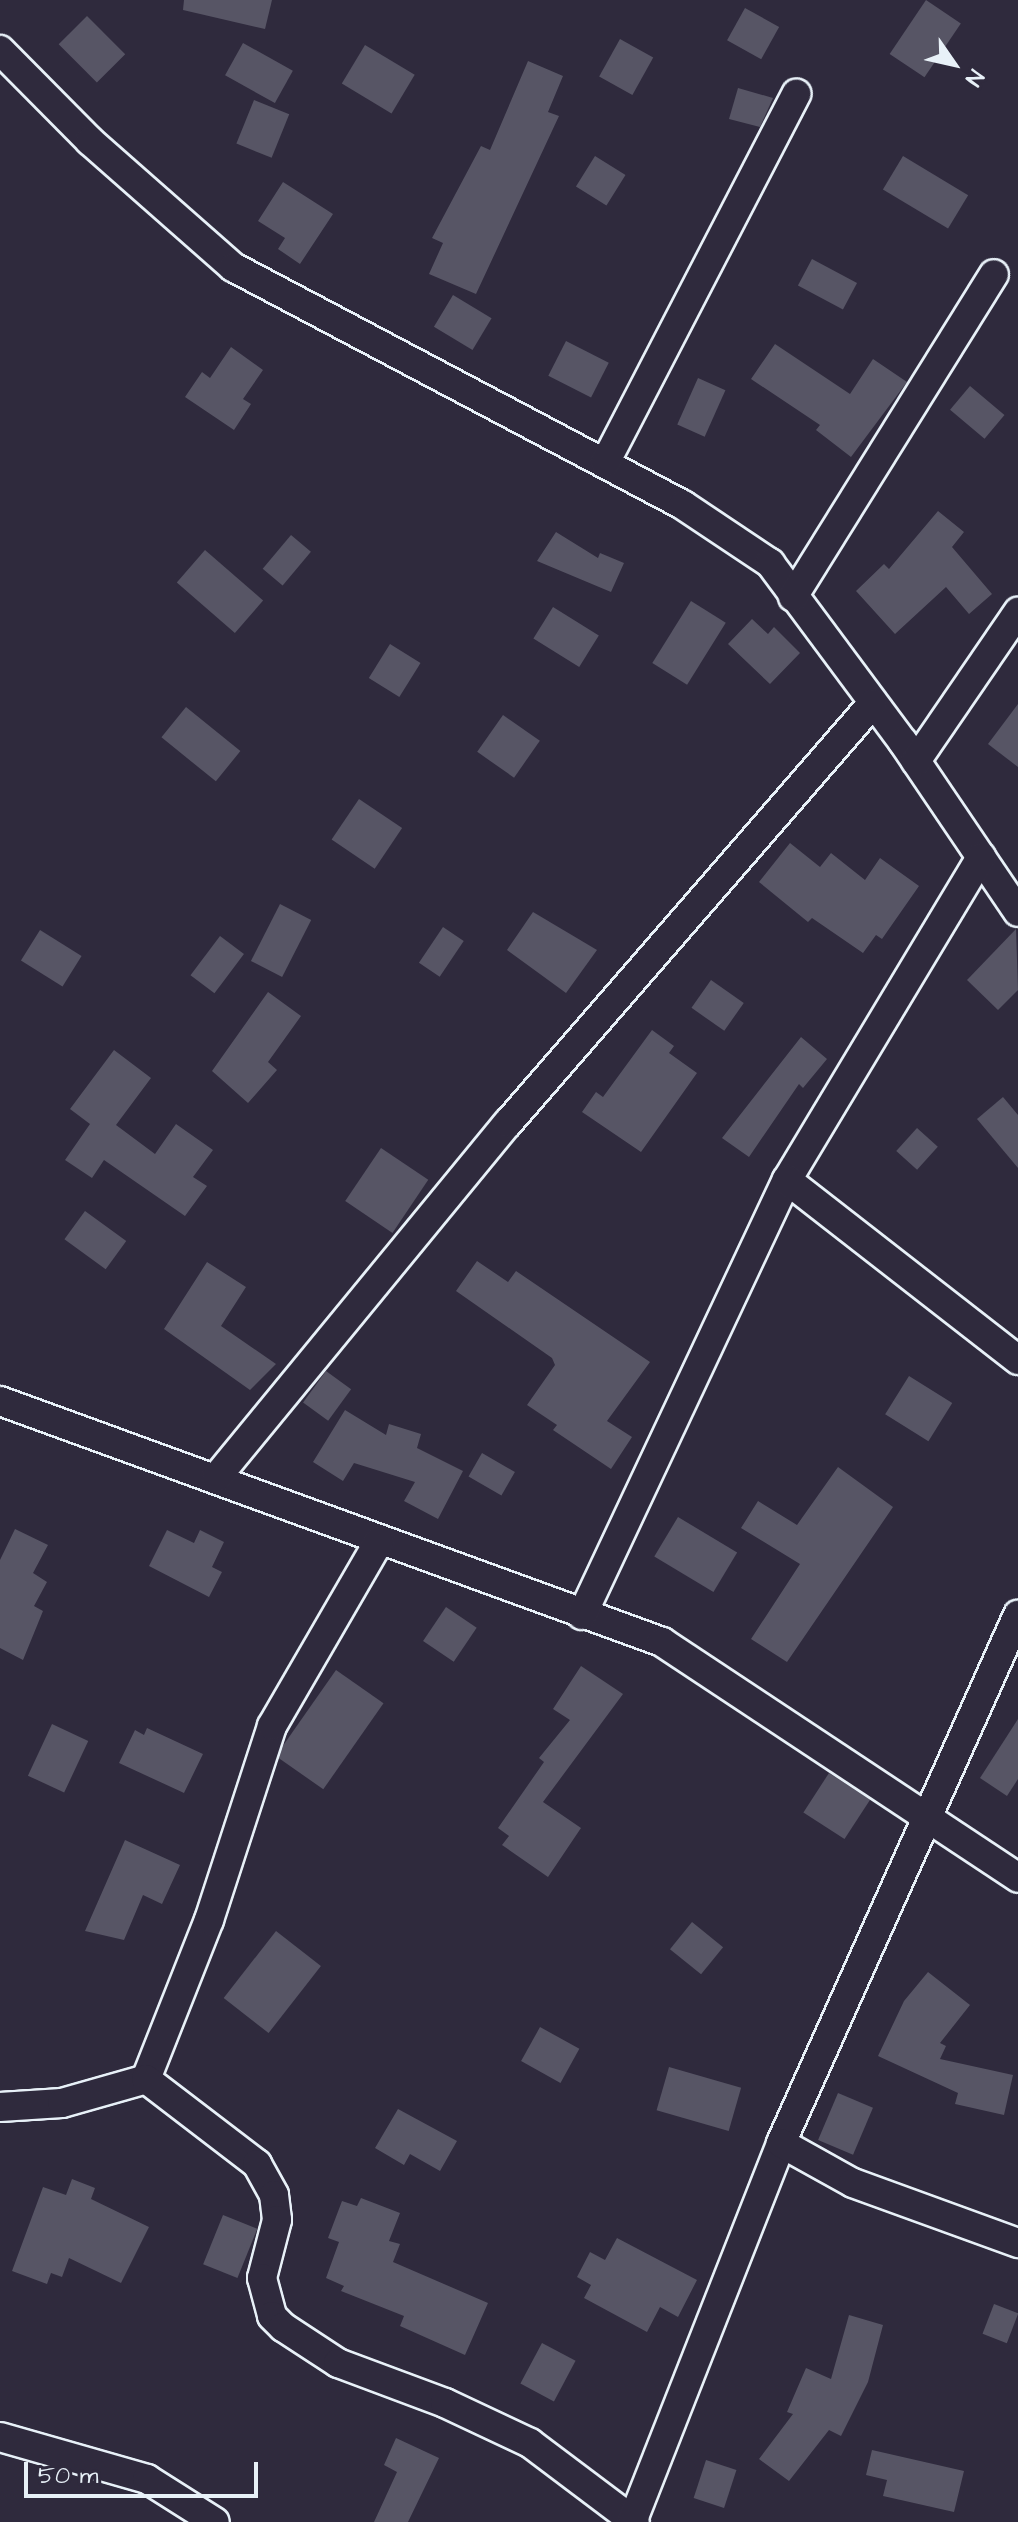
<!DOCTYPE html>
<html>
<head>
<meta charset="utf-8">
<style>
	body { margin:0 }
	#map { position:relative; width:1018px; height:2522px; overflow:hidden; background:#2f2a3d; font-family:"Architects Daughter",sans-serif }
	div>[style] { position:absolute }
	[style*='--x'] { left:calc(var(--x)*1px); top:calc(var(--y)*1px); width:calc(var(--w)*1px); rotate:calc(var(--a)*1deg) }
	.building>* { inset:0; background:#575565; transform-origin:0 0 }
	.roads { filter:drop-shadow(2px 0 #e8f1f8) drop-shadow(-2px 0 #e8f1f8) drop-shadow(0 2px #e8f1f8) drop-shadow(0 -2px #e8f1f8) }
	.minor>* { height:28px; margin:-14px; padding:0 14px; transform-origin:14px; border-radius:14px; background:#2f2a3d }
	span { translate:-50% -50%; white-space:nowrap; text-align:center; line-height:1.15; -webkit-text-stroke:7px #2f2a3d; paint-order:stroke }
	.north { position:absolute; left:914px; top:24px; width:80px; height:80px; -webkit-text-stroke:6px #2f2a3d; paint-order:stroke; rotate:124deg; font-size:22px; font-weight:700; line-height:32px; text-align:center; color:#e8f1f8 }
	.north::after { content:''; display:block; margin:auto; width:28px; height:36px; background:#e8f1f8; clip-path:polygon(50% 0,100% 100%,50% 72%,0 100%) }
	.scale { position:absolute; left:24px; top:2462px; width:234px; height:36px; box-sizing:border-box; border:4px solid #e8f1f8; border-top:0; padding-left:10px; font-size:24px; line-height:28px; white-space:nowrap; color:#e8f1f8; -webkit-text-stroke:6px #2f2a3d; paint-order:stroke }
</style>
</head>
<body>
<div id="map">
	<div class="building">
		<div style="clip-path:polygon(184px 0,272px 0,265px 29px,183px 10px)"></div>
		<div style="left:926px;top:0;width:42px;height:65px;rotate:34deg"></div>
		<div style="left:745px;top:8px;width:39px;height:37px;rotate:29deg"></div>
		<div style="left:87px;top:16px;width:54px;height:40px;rotate:45deg"></div>
		<div style="left:620px;top:39px;width:38px;height:43px;rotate:29deg"></div>
		<div style="left:243px;top:43px;width:57px;height:37px;rotate:29deg"></div>
		<div style="left:365px;top:45px;width:58px;height:45px;rotate:31deg"></div>
		<div style="clip-path:polygon(528px 61px,563px 76px,548px 112px,559px 116px,476px 294px,429px 274px,443px 243px,432px 238px,481px 146px,490px 150px)"></div>
		<div style="clip-path:polygon(738px 88px,773px 98px,760px 127px,729px 119px)"></div>
		<div style="left:254px;top:100px;width:38px;height:47px;rotate:22deg"></div>
		<div style="left:595px;top:156px;width:36px;height:36px;rotate:32deg"></div>
		<div style="left:903px;top:156px;width:76px;height:39px;rotate:31deg"></div>
		<div style="clip-path:polygon(283px 182px,333px 214px,300px 264px,278px 249px,285px 238px,258px 221px)"></div>
		<div style="left:812px;top:259px;width:51px;height:30px;rotate:28deg"></div>
		<div style="left:453px;top:295px;width:45px;height:37px;rotate:31deg"></div>
		<div style="left:566px;top:341px;width:48px;height:39px;rotate:27deg"></div>
		<div style="clip-path:polygon(775px 344px,850px 394px,873px 359px,907px 382px,851px 457px,816px 430px,820px 425px,751px 379px)"></div>
		<div style="clip-path:polygon(231px 347px,263px 370px,243px 399px,251px 404px,234px 430px,185px 397px,202px 372px,210px 378px)"></div>
		<div style="left:698px;top:378px;width:30px;height:51px;rotate:24deg"></div>
		<div style="left:970px;top:386px;width:45px;height:31px;rotate:40deg"></div>
		<div style="clip-path:polygon(938px 511px,964px 532px,952px 547px,992px 594px,969px 614px,946px 587px,895px 634px,856px 591px,884px 564px,889px 569px)"></div>
		<div style="clip-path:polygon(556px 532px,598px 558px,600px 553px,624px 563px,611px 592px,537px 561px)"></div>
		<div style="left:291px;top:535px;width:26px;height:44px;rotate:40deg"></div>
		<div style="left:205px;top:550px;width:77px;height:43px;rotate:41deg"></div>
		<div style="left:691px;top:601px;width:41px;height:73px;rotate:32deg"></div>
		<div style="left:553px;top:607px;width:54px;height:37px;rotate:32deg"></div>
		<div style="clip-path:polygon(752px 619px,768px 634px,774px 627px,800px 653px,770px 684px,728px 644px)"></div>
		<div style="left:390px;top:644px;width:36px;height:40px;rotate:32deg"></div>
		<div style="clip-path:polygon(1018px 704px,1018px 767px,988px 744px)"></div>
		<div style="left:186px;top:707px;width:70px;height:39px;rotate:39deg"></div>
		<div style="left:503px;top:715px;width:45px;height:45px;rotate:35deg"></div>
		<div style="left:359px;top:799px;width:52px;height:49px;rotate:34deg"></div>
		<div style="clip-path:polygon(790px 843px,820px 867px,831px 853px,865px 880px,880px 858px,919px 886px,882px 939px,876px 935px,863px 953px,812px 918px,808px 922px,759px 882px)"></div>
		<div style="left:280px;top:904px;width:35px;height:64px;rotate:27deg"></div>
		<div style="clip-path:polygon(533px 912px,597px 950px,566px 993px,507px 950px)"></div>
		<div style="left:443px;top:927px;width:25px;height:43px;rotate:34deg"></div>
		<div style="clip-path:polygon(1016px 929px,1018px 990px,998px 1010px,967px 980px)"></div>
		<div style="left:40px;top:930px;width:49px;height:36px;rotate:32deg"></div>
		<div style="left:220px;top:936px;width:30px;height:49px;rotate:37deg"></div>
		<div style="left:711px;top:980px;width:40px;height:34px;rotate:35deg"></div>
		<div style="clip-path:polygon(268px 992px,301px 1016px,268px 1062px,277px 1070px,248px 1103px,212px 1071px)"></div>
		<div style="clip-path:polygon(652px 1030px,674px 1046px,669px 1053px,697px 1073px,641px 1152px,582px 1112px,596px 1092px,603px 1097px)"></div>
		<div style="clip-path:polygon(801px 1037px,827px 1059px,803px 1088px,799px 1084px,749px 1157px,722px 1138px)"></div>
		<div style="clip-path:polygon(114px 1050px,151px 1078px,116px 1125px,155px 1154px,176px 1124px,213px 1150px,193px 1177px,207px 1186px,185px 1216px,104px 1160px,92px 1178px,65px 1160px,90px 1124px,70px 1109px)"></div>
		<div style="clip-path:polygon(1003px 1097px,1018px 1115px,1018px 1168px,977px 1119px)"></div>
		<div style="left:917px;top:1128px;width:28px;height:31px;rotate:42deg"></div>
		<div style="left:381px;top:1148px;width:57px;height:64px;rotate:34deg"></div>
		<div style="left:85px;top:1211px;width:51px;height:35px;rotate:36deg"></div>
		<div style="clip-path:polygon(477px 1261px,508px 1282px,516px 1271px,650px 1362px,607px 1421px,632px 1437px,611px 1469px,553px 1430px,557px 1425px,527px 1405px,555px 1365px,552px 1358px,456px 1291px)"></div>
		<div style="clip-path:polygon(207px 1262px,246px 1287px,221px 1326px,276px 1364px,250px 1390px,164px 1329px)"></div>
		<div style="left:326px;top:1371px;width:31px;height:39px;rotate:36deg"></div>
		<div style="left:909px;top:1376px;width:51px;height:45px;rotate:32deg"></div>
		<div style="clip-path:polygon(345px 1410px,386px 1435px,389px 1424px,421px 1434px,417px 1448px,463px 1471px,438px 1519px,404px 1501px,415px 1482px,354px 1463px,343px 1481px,313px 1462px)"></div>
		<div style="left:482px;top:1453px;width:38px;height:27px;rotate:30deg"></div>
		<div style="clip-path:polygon(838px 1467px,893px 1507px,787px 1662px,751px 1639px,800px 1564px,741px 1528px,758px 1501px,797px 1525px)"></div>
		<div style="left:678px;top:1517px;width:69px;height:46px;rotate:31deg"></div>
		<div style="clip-path:polygon(15px 1529px,48px 1545px,33px 1573px,47px 1582px,34px 1606px,43px 1611px,23px 1660px,0 1648px,0 1560px)"></div>
		<div style="clip-path:polygon(167px 1530px,194px 1543px,200px 1530px,224px 1542px,212px 1567px,222px 1572px,209px 1597px,149px 1566px)"></div>
		<div style="left:446px;top:1607px;width:37px;height:41px;rotate:34deg"></div>
		<div style="clip-path:polygon(581px 1666px,623px 1694px,543px 1802px,581px 1828px,548px 1877px,502px 1845px,509px 1836px,498px 1828px,544px 1762px,539px 1758px,570px 1720px,553px 1709px)"></div>
		<div style="left:336px;top:1670px;width:58px;height:105px;rotate:35deg"></div>
		<div style="clip-path:polygon(1018px 1719px,1018px 1779px,1007px 1796px,980px 1778px)"></div>
		<div style="left:52px;top:1724px;width:40px;height:57px;rotate:25deg"></div>
		<div style="clip-path:polygon(147px 1728px,203px 1754px,184px 1793px,119px 1763px,135px 1730px,144px 1735px)"></div>
		<div style="left:829px;top:1773px;width:49px;height:47px;rotate:33deg"></div>
		<div style="clip-path:polygon(125px 1840px,180px 1865px,162px 1904px,143px 1895px,124px 1940px,85px 1931px)"></div>
		<div style="left:692px;top:1922px;width:40px;height:35px;rotate:39deg"></div>
		<div style="left:276px;top:1931px;width:57px;height:85px;rotate:38deg"></div>
		<div style="clip-path:polygon(928px 1972px,970px 2005px,940px 2043px,946px 2046px,940px 2059px,1013px 2075px,1004px 2115px,955px 2104px,958px 2093px,878px 2056px,904px 2001px)"></div>
		<div style="left:540px;top:2027px;width:45px;height:39px;rotate:29deg"></div>
		<div style="left:669px;top:2067px;width:75px;height:45px;rotate:16deg"></div>
		<div style="left:838px;top:2093px;width:38px;height:51px;rotate:23deg"></div>
		<div style="clip-path:polygon(398px 2109px,457px 2141px,440px 2171px,410px 2154px,404px 2165px,375px 2148px)"></div>
		<div style="clip-path:polygon(72px 2179px,95px 2188px,91px 2199px,149px 2227px,121px 2283px,69px 2258px,62px 2277px,51px 2273px,47px 2284px,12px 2271px,43px 2187px,66px 2195px)"></div>
		<div style="clip-path:polygon(361px 2198px,400px 2213px,389px 2241px,400px 2244px,393px 2262px,488px 2303px,465px 2355px,400px 2326px,404px 2316px,341px 2291px,344px 2286px,326px 2278px,339px 2242px,328px 2238px,342px 2201px,357px 2206px)"></div>
		<div style="left:223px;top:2215px;width:37px;height:53px;rotate:22deg"></div>
		<div style="clip-path:polygon(617px 2238px,697px 2280px,678px 2317px,660px 2307px,647px 2332px,584px 2298px,591px 2285px,577px 2277px,590px 2252px,605px 2260px)"></div>
		<div style="left:994px;top:2304px;width:26px;height:32px;rotate:21deg"></div>
		<div style="clip-path:polygon(849px 2315px,883px 2325px,868px 2382px,841px 2436px,829px 2430px,789px 2481px,759px 2459px,793px 2414px,787px 2412px,806px 2368px,831px 2379px)"></div>
		<div style="left:542px;top:2343px;width:38px;height:46px;rotate:28deg"></div>
		<div style="clip-path:polygon(396px 2438px,439px 2458px,408px 2522px,374px 2522px,397px 2472px,384px 2465px)"></div>
		<div style="clip-path:polygon(872px 2450px,964px 2471px,954px 2512px,883px 2496px,887px 2480px,866px 2475px)"></div>
		<div style="left:706px;top:2460px;width:32px;height:40px;rotate:18deg"></div>
	</div>
	<div class="roads">
		<div class="minor">
			<div style="--x:0;--y:50;--w:128;--a:45.3"></div>
			<div style="--x:90;--y:141;--w:191;--a:41.4"></div>
			<div style="--x:233;--y:267;--w:509;--a:27.87"></div>
			<div style="--x:683;--y:505;--w:105;--a:33.7"></div>
			<div style="--x:770;--y:563;--w:223;--a:53.4"></div>
			<div style="--x:903;--y:742;--w:205;--a:55.9"></div>
			<div style="--x:605;--y:463;--w:416;--a:-62.6"></div>
			<div style="--x:793;--y:597;--w:380;--a:-58.1"></div>
			<div style="--x:916;--y:761;--w:181;--a:-55.6"></div>
			<div style="--x:787;--y:1180;--w:377;--a:-59"></div>
			<div style="--x:0;--y:1401;--w:705;--a:20"></div>
			<div style="--x:662;--y:1642;--w:427;--a:33.5"></div>
			<div style="--x:216;--y:1478;--w:460;--a:-50.6"></div>
			<div style="--x:508;--y:1123;--w:556;--a:-49.01"></div>
			<div style="--x:582;--y:1615;--w:481;--a:-64.8"></div>
			<div style="--x:787;--y:1180;--w:293;--a:37.9"></div>
			<div style="--x:146;--y:2079;--w:171;--a:-68.4"></div>
			<div style="--x:209;--y:1920;--w:204;--a:-72"></div>
			<div style="--x:272;--y:1726;--w:215;--a:-59.9"></div>
			<div style="--x:0;--y:2107;--w:62;--a:-3.7"></div>
			<div style="--x:62;--y:2103;--w:87;--a:-15.9"></div>
			<div style="--x:146;--y:2079;--w:140;--a:37.4"></div>
			<div style="--x:257;--y:2164;--w:35;--a:61"></div>
			<div style="--x:274;--y:2195;--w:25;--a:83"></div>
			<div style="--x:277;--y:2220;--w:60;--a:104.5"></div>
			<div style="--x:262;--y:2278;--w:39;--a:75"></div>
			<div style="--x:272;--y:2316;--w:16;--a:45"></div>
			<div style="--x:283;--y:2327;--w:66;--a:33.2"></div>
			<div style="--x:338;--y:2363;--w:114;--a:20.5"></div>
			<div style="--x:445;--y:2403;--w:94;--a:25.2"></div>
			<div style="--x:530;--y:2443;--w:131;--a:37"></div>
			<div style="--x:781;--y:2143;--w:579;--a:-65.83"></div>
			<div style="--x:0;--y:2437;--w:153;--a:15.9"></div>
			<div style="--x:147;--y:2479;--w:80;--a:32.3"></div>
			<div style="--x:632;--y:2522;--w:407;--a:-68.5"></div>
			<div style="--x:781;--y:2143;--w:82;--a:29.1"></div>
			<div style="--x:853;--y:2183;--w:176;--a:20"></div>
		</div>
	</div>
	<div class="north">N</div>
	<div class="scale">50 m</div>
</div>
</body>
</html>
